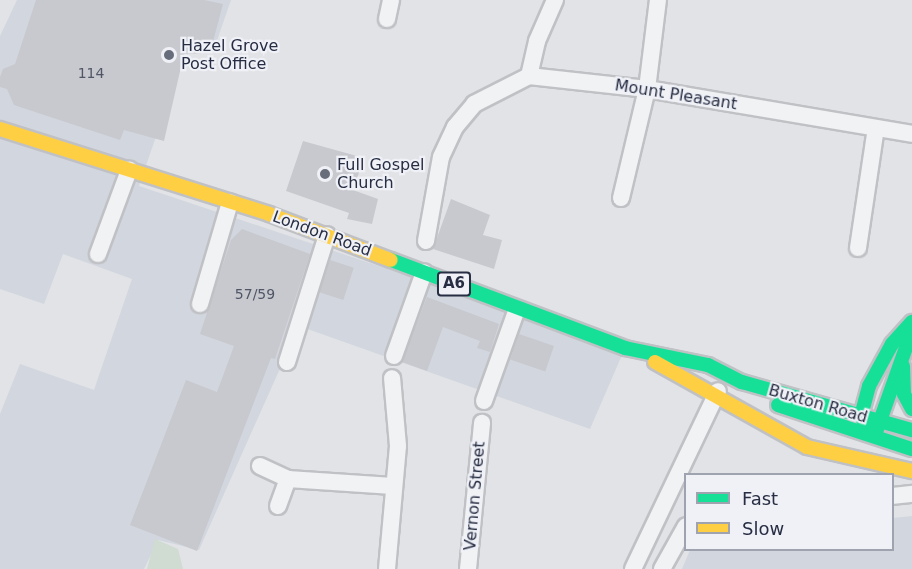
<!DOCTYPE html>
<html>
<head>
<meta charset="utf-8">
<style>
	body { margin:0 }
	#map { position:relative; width:912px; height:569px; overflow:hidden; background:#e2e3e7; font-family:"DejaVu Sans",sans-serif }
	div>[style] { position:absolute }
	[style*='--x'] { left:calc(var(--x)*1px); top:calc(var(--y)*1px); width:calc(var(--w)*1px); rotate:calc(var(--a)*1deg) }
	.built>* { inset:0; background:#d2d6de }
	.green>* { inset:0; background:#d0dbd2 }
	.building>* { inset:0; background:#c8c9ce; transform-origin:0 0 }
	.roads { filter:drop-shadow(2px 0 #c0c1c5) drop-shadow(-2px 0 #c0c1c5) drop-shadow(0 2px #c0c1c5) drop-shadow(0 -2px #c0c1c5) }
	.street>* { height:16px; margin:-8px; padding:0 8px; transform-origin:8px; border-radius:8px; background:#f1f2f4 }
	.fast>* { height:14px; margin:-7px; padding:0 7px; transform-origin:7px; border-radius:7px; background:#16e098 }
	.slow>* { height:14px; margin:-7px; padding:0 7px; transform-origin:7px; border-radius:7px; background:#ffcf43 }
	.dots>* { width:16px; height:16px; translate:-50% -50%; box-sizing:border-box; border:3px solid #eff1f7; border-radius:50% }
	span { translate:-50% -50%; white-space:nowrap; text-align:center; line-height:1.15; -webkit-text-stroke:4.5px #eff1f7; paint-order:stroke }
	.number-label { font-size:14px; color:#515666 }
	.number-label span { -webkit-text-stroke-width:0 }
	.shield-label span { padding:2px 4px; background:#eff1f7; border:2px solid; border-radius:4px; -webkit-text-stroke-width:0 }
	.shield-label { font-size:15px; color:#272d42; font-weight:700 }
	.poi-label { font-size:16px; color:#272d42 }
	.left { translate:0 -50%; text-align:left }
	.street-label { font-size:16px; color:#272d42 }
	.legend { position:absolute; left:684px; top:473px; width:210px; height:78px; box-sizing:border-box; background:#eff1f7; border:2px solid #9fa3af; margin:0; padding:8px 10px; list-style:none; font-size:18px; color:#272d42 }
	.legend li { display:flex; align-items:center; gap:12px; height:30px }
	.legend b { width:30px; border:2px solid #9fa3af }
</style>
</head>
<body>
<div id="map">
	<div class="built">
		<div style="clip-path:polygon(17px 0,231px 0,214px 49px,185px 52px,139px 186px,625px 348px,590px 429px,299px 326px,199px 550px,158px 540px,144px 569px,0 569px,0 414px,20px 364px,94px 390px,132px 279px,63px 254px,44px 304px,0 289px,0 36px)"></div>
		<div style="clip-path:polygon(912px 516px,912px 569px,682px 569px,690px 550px,892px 550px,893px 518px)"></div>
	</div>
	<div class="green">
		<div style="clip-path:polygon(155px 539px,178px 549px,183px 569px,147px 569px)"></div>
	</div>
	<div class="building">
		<div style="clip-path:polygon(36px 0,204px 0,223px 4px,210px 53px,184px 54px,164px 141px,124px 130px,120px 140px,14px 105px,7px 89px,0 87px,0 77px,3px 69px,15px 64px)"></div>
		<div style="clip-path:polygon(303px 141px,364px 158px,353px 190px,378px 199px,372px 224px,347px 219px,349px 213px,286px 191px)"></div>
		<div style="clip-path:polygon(451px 199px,490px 215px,483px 235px,502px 240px,494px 269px,433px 249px)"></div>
		<div style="clip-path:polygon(242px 229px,310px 254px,275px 359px,271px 358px,197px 551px,130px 525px,186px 380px,217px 392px,234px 346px,200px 334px,231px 240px)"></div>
		<div style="left:330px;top:260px;width:25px;height:34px;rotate:18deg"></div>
		<div style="clip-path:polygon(427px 297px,499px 324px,490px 352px,477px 348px,480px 341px,443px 327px,427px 371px,402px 362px)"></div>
		<div style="left:519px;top:334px;width:37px;height:27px;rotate:19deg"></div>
	</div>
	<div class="roads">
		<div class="street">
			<div style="--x:387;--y:19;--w:19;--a:-78"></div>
			<div style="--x:529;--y:76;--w:36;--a:-77"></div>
			<div style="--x:537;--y:41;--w:45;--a:-66.3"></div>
			<div style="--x:621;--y:198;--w:112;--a:-76.6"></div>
			<div style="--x:647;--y:89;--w:90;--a:-83"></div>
			<div style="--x:426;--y:241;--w:85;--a:-79.9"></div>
			<div style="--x:441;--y:157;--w:33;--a:-65"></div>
			<div style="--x:455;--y:127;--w:30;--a:-50"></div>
			<div style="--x:474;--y:104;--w:62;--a:-27"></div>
			<div style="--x:529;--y:76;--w:119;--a:6.3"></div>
			<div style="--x:647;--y:89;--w:269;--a:9.6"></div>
			<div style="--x:858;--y:248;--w:121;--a:-81.5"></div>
			<div style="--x:98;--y:254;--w:90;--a:-69.7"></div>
			<div style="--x:200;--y:304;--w:106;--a:-73.6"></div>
			<div style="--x:394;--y:356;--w:89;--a:-70.3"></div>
			<div style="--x:287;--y:362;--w:133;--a:-72.5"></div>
			<div style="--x:484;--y:401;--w:98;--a:-70.3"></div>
			<div style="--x:260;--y:466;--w:31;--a:25"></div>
			<div style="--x:288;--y:479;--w:105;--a:3.8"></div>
			<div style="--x:892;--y:496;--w:20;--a:-6"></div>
			<div style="--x:278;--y:506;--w:29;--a:-70"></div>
			<div style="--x:387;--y:569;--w:123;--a:-84.9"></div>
			<div style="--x:398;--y:446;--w:68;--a:-95"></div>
			<div style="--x:468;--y:569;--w:147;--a:-84.5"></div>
			<div style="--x:633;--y:569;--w:197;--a:-64.5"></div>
			<div style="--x:662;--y:569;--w:49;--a:-60.8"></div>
		</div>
		<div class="fast">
			<div style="--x:391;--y:260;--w:250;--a:20.6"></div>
			<div style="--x:625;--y:348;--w:85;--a:11.6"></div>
			<div style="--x:708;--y:365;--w:38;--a:27"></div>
			<div style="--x:742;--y:382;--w:177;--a:15.8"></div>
			<div style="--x:903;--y:366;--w:28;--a:88"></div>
			<div style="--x:904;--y:394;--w:17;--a:62"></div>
			<div style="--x:778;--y:405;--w:141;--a:18.2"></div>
			<div style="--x:869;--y:430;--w:16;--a:-120"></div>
			<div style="--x:861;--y:416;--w:31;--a:-75"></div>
			<div style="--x:869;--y:386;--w:48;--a:-61.3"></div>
			<div style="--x:892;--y:344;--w:30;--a:-48"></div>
			<div style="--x:875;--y:435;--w:102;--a:-70.5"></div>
		</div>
		<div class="slow">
			<div style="--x:0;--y:129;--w:282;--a:17.5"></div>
			<div style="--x:269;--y:214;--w:130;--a:20.7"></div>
			<div style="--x:655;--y:362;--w:174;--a:29.2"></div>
			<div style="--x:807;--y:447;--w:108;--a:12.9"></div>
		</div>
	</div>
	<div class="dots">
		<div style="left:169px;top:55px;background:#686d7c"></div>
		<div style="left:325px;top:174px;background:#686d7c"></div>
	</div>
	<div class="number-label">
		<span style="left:91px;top:73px">114</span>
		<span style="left:255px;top:294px">57/59</span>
	</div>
	<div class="shield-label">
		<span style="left:454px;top:284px">A6</span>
	</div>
	<div class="poi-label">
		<span class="left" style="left:181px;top:55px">Hazel Grove<br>Post Office</span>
		<span class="left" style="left:337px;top:174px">Full Gospel<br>Church</span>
	</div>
	<div class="street-label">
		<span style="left:676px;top:95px;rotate:9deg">Mount Pleasant</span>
		<span style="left:322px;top:234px;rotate:20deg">London Road</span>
		<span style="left:818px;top:404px;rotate:16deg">Buxton Road</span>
		<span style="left:475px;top:496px;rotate:-85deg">Vernon Street</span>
	</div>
	<ul class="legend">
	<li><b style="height:8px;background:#16e098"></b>Fast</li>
	<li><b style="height:8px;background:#ffcf43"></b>Slow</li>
	</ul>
</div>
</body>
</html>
